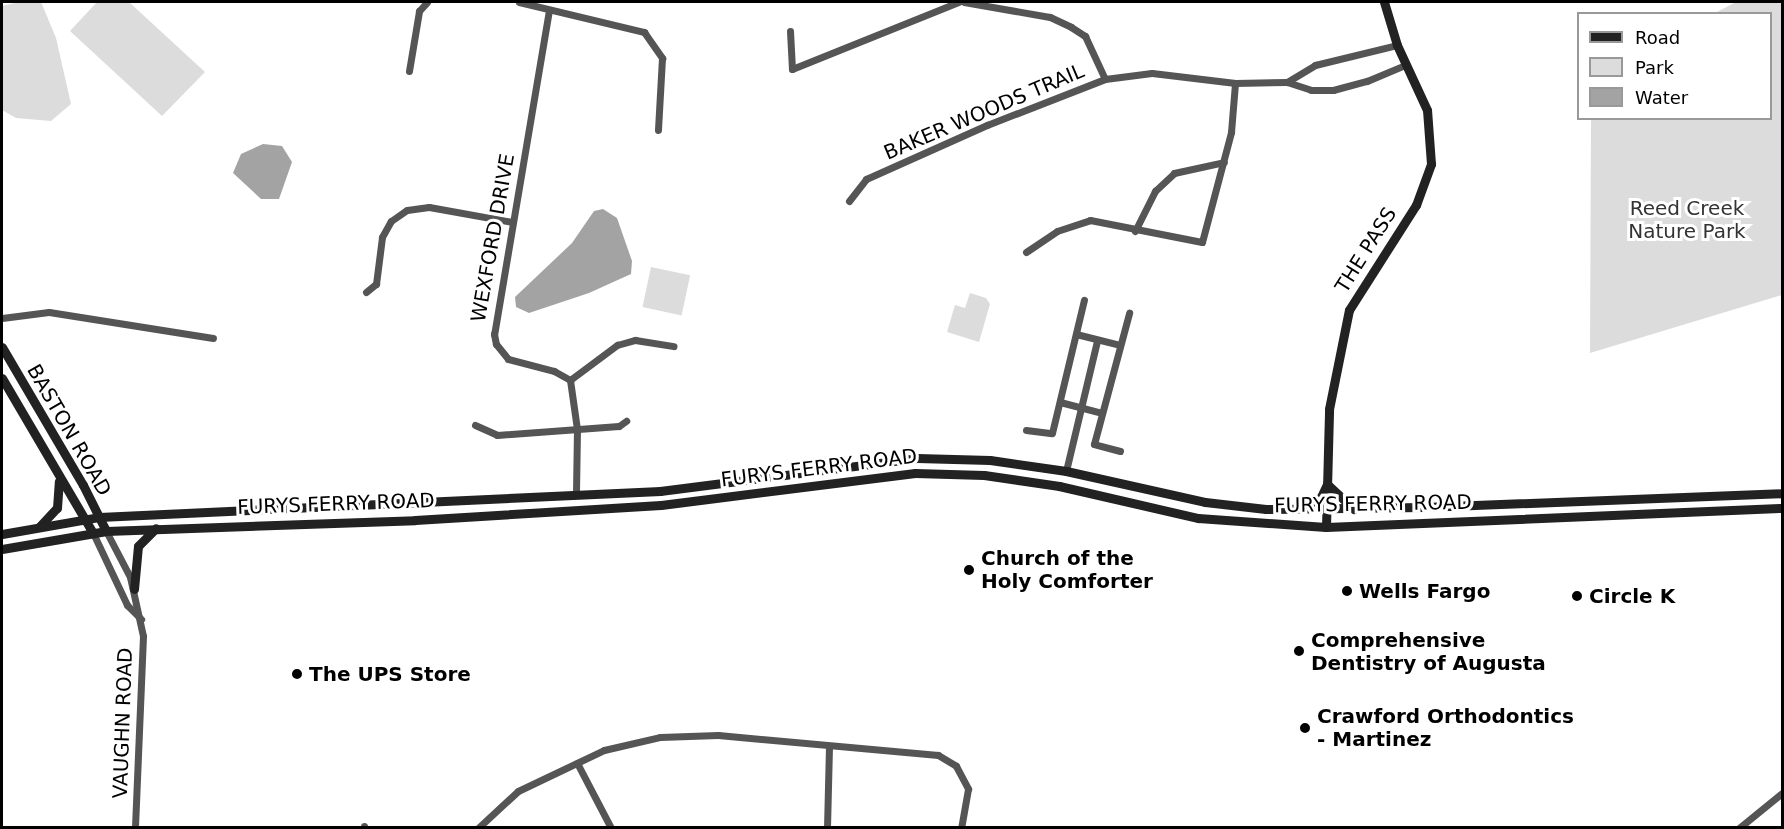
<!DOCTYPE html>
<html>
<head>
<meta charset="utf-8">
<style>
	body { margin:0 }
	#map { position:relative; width:1784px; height:829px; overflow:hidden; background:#fff; font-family:"DejaVu Sans",sans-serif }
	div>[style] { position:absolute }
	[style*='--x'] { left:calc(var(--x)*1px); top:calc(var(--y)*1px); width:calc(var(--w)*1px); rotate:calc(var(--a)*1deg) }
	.green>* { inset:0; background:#dcdcdc; transform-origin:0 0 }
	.water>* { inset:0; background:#a3a3a3 }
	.street>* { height:7px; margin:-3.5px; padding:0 3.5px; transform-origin:3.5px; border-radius:3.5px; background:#555 }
	.secondary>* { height:9px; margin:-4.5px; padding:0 4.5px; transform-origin:4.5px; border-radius:4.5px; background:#222 }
	.dots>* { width:16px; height:16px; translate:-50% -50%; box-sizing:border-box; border:3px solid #fff; border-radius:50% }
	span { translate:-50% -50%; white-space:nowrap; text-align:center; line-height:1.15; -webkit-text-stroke:6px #fff; paint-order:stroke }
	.street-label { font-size:20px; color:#000 }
	.park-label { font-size:20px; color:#333 }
	.poi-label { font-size:20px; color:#000; font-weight:700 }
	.left { translate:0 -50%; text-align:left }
	.frame { position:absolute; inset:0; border:3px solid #000; pointer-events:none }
	.legend { position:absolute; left:1577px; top:12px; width:195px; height:108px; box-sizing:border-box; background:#fff; border:2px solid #999; margin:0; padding:8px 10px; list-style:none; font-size:18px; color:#000 }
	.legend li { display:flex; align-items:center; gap:12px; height:30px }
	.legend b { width:30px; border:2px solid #999 }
</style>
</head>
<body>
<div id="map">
	<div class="green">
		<div style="clip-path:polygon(19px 2px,41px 2px,56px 38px,71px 104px,51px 121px,16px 118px,2px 110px,2px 6px)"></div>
		<div style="clip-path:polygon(97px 2px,129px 2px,205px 72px,162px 116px,70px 31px)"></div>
		<div style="clip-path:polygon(1736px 2px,1782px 2px,1782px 295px,1590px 353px,1591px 119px,1770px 118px,1770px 14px,1715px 13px)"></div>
		<div style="left:651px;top:267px;width:40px;height:41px;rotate:12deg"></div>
		<div style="clip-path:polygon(970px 293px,986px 298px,990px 304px,979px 342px,947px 332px,955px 305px,965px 308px)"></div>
	</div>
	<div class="water">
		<div style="clip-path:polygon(263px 144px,282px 146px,292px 162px,279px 199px,261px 199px,233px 173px,241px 154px)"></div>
		<div style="clip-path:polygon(603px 209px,617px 218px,632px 261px,631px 274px,589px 293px,529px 313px,516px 307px,515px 297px,572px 243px,594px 211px)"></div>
	</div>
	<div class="street">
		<div style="--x:519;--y:2;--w:129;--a:13.5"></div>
		<div style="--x:644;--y:32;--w:32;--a:55"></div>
		<div style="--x:662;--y:58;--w:72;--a:93.2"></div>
		<div style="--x:964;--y:2;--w:87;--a:9.9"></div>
		<div style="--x:1050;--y:17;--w:23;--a:25"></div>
		<div style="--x:1071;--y:27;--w:17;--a:33"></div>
		<div style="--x:1085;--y:36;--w:47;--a:65.1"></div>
		<div style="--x:549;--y:10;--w:329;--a:99.6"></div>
		<div style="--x:494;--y:334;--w:10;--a:79"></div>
		<div style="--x:496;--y:344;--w:19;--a:51"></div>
		<div style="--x:508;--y:359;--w:48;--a:14.6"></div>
		<div style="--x:554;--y:371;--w:18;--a:29"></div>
		<div style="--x:570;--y:380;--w:49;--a:81.9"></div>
		<div style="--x:577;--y:429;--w:66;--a:90.9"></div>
		<div style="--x:790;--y:31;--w:38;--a:87"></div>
		<div style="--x:792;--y:69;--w:180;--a:-21.9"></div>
		<div style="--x:409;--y:71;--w:61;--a:-80.5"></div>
		<div style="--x:419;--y:11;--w:12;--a:-48"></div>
		<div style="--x:1287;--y:82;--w:25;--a:18"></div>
		<div style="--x:1311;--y:90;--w:22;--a:0"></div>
		<div style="--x:1333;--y:90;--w:35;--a:-15"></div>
		<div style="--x:1367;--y:81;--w:41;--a:-22.8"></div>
		<div style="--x:849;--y:201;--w:28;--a:-52"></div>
		<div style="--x:866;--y:179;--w:133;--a:-24.1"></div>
		<div style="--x:987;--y:125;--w:127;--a:-21.3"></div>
		<div style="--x:1105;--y:79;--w:47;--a:-7.3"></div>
		<div style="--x:1152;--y:73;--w:84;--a:6.9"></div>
		<div style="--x:1235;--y:83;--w:52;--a:-1.1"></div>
		<div style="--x:1287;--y:82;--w:33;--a:-31"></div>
		<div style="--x:1315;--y:65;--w:84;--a:-13.7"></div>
		<div style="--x:1135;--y:231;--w:45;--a:-63.4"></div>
		<div style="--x:1155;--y:191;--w:26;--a:-43"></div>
		<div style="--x:1174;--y:173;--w:51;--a:-12.4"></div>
		<div style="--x:1026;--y:252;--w:37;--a:-34"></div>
		<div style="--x:1057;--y:231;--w:35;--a:-18"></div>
		<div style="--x:1090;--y:220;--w:114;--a:11.1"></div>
		<div style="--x:1202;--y:242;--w:114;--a:-75.2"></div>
		<div style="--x:1231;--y:132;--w:49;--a:-85.3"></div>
		<div style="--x:366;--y:292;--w:13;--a:-39"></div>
		<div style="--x:376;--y:284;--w:47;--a:-82.7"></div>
		<div style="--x:382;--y:237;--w:18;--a:-61"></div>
		<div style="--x:391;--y:221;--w:19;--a:-35"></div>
		<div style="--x:407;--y:210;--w:22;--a:-8"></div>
		<div style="--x:429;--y:207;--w:84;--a:10.2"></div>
		<div style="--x:2;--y:318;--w:47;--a:-7.3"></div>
		<div style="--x:49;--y:312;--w:166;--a:9"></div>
		<div style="--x:1076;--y:334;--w:45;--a:14"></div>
		<div style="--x:570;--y:380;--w:59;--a:-36.7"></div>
		<div style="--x:617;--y:345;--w:19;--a:-16"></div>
		<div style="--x:635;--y:340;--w:39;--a:9"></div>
		<div style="--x:1060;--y:402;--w:43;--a:14.7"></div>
		<div style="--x:475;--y:425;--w:24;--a:24"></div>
		<div style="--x:497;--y:435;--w:122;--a:-4.2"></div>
		<div style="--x:619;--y:426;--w:9;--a:-36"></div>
		<div style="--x:1026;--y:430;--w:26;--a:7"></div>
		<div style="--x:1052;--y:433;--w:137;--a:-76.5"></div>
		<div style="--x:1120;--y:451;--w:27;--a:-165"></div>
		<div style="--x:1094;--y:444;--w:136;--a:-75"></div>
		<div style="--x:1066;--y:471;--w:134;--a:-76.6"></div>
		<div style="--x:106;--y:531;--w:52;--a:62.4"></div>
		<div style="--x:130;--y:577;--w:60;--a:77.6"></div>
		<div style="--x:143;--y:636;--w:192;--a:92.4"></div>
		<div style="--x:93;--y:533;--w:80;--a:64.7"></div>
		<div style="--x:127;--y:605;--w:20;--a:45"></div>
		<div style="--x:577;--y:763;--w:73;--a:62.4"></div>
		<div style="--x:364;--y:828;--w:2;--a:-90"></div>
		<div style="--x:478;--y:828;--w:54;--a:-42.8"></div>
		<div style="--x:518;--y:791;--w:95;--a:-25.5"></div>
		<div style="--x:604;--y:750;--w:57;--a:-13.1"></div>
		<div style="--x:660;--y:737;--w:58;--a:-2"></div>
		<div style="--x:718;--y:735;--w:221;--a:5.2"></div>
		<div style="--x:938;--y:755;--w:21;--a:31"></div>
		<div style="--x:956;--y:766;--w:26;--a:62"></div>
		<div style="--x:968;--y:789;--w:40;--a:100"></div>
		<div style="--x:827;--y:828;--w:81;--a:-88.6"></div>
		<div style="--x:1739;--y:828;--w:55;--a:-39.1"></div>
	</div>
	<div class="secondary">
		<div style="--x:2;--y:347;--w:160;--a:59.6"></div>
		<div style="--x:83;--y:485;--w:51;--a:63.4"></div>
		<div style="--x:2;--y:378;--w:180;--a:59.6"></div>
		<div style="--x:1307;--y:508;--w:18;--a:-38"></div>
		<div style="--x:1321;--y:497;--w:14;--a:-65"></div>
		<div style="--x:1327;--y:484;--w:37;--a:43"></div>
		<div style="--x:39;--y:527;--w:26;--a:-47"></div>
		<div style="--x:57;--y:508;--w:27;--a:-86"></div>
		<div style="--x:1326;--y:527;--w:118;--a:-88.5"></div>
		<div style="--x:1329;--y:409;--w:101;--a:-78.6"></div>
		<div style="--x:1349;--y:310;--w:125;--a:-57.5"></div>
		<div style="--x:1416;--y:205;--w:44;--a:-69.9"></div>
		<div style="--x:1431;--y:164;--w:54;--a:-94.2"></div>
		<div style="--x:1427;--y:110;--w:72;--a:-114.8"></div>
		<div style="--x:1397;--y:45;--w:45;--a:-106.8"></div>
		<div style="--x:2;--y:534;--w:98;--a:-9.9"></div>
		<div style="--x:99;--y:517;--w:562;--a:-2.65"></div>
		<div style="--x:660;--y:491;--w:259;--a:-7.3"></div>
		<div style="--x:917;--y:458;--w:73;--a:1.6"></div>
		<div style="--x:990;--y:460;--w:77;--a:8.2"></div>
		<div style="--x:1066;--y:471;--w:142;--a:12.6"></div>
		<div style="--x:1205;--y:502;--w:61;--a:6.5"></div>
		<div style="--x:1266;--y:509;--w:158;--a:-0.7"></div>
		<div style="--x:1424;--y:507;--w:358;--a:-2.2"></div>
		<div style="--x:2;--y:549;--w:106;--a:-9.8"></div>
		<div style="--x:106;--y:531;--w:309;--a:-2"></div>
		<div style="--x:415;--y:520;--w:246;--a:-3.5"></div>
		<div style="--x:661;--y:505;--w:256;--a:-7.2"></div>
		<div style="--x:915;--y:473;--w:69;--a:1.7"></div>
		<div style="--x:984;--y:475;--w:76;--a:8.3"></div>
		<div style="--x:1059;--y:486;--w:143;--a:13"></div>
		<div style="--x:1198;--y:518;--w:128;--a:4"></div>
		<div style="--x:1326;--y:527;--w:456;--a:-2.4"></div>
		<div style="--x:134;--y:589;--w:43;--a:-84.7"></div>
		<div style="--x:138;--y:546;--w:25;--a:-45"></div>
	</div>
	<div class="dots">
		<div style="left:969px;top:570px;background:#000"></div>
		<div style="left:1347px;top:591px;background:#000"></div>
		<div style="left:1577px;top:596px;background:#000"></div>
		<div style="left:1299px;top:651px;background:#000"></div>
		<div style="left:297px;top:674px;background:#000"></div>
		<div style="left:1305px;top:728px;background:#000"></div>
	</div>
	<div class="street-label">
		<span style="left:984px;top:112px;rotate:-23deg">BAKER WOODS TRAIL</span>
		<span style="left:493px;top:238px;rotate:-80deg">WEXFORD DRIVE</span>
		<span style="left:1366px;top:250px;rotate:-58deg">THE PASS</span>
		<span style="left:69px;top:430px;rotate:60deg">BASTON ROAD</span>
		<span style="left:819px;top:468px;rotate:-7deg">FURYS FERRY ROAD</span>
		<span style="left:336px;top:504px;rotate:-2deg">FURYS FERRY ROAD</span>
		<span style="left:1373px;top:504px;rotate:-1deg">FURYS FERRY ROAD</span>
		<span style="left:123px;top:723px;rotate:-88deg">VAUGHN ROAD</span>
	</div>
	<div class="park-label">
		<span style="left:1687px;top:220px">Reed Creek<br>Nature Park</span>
	</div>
	<div class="poi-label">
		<span class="left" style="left:981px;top:570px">Church of the<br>Holy Comforter</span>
		<span class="left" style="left:1359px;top:591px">Wells Fargo</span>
		<span class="left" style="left:1589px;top:596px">Circle K</span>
		<span class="left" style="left:1311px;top:652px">Comprehensive<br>Dentistry of Augusta</span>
		<span class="left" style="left:309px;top:674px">The UPS Store</span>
		<span class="left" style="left:1317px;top:728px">Crawford Orthodontics<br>- Martinez</span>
	</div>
	<div class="frame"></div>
	<ul class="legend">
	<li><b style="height:8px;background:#222"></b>Road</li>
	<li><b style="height:16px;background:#dcdcdc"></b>Park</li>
	<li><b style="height:16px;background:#a3a3a3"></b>Water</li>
	</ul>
</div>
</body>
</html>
